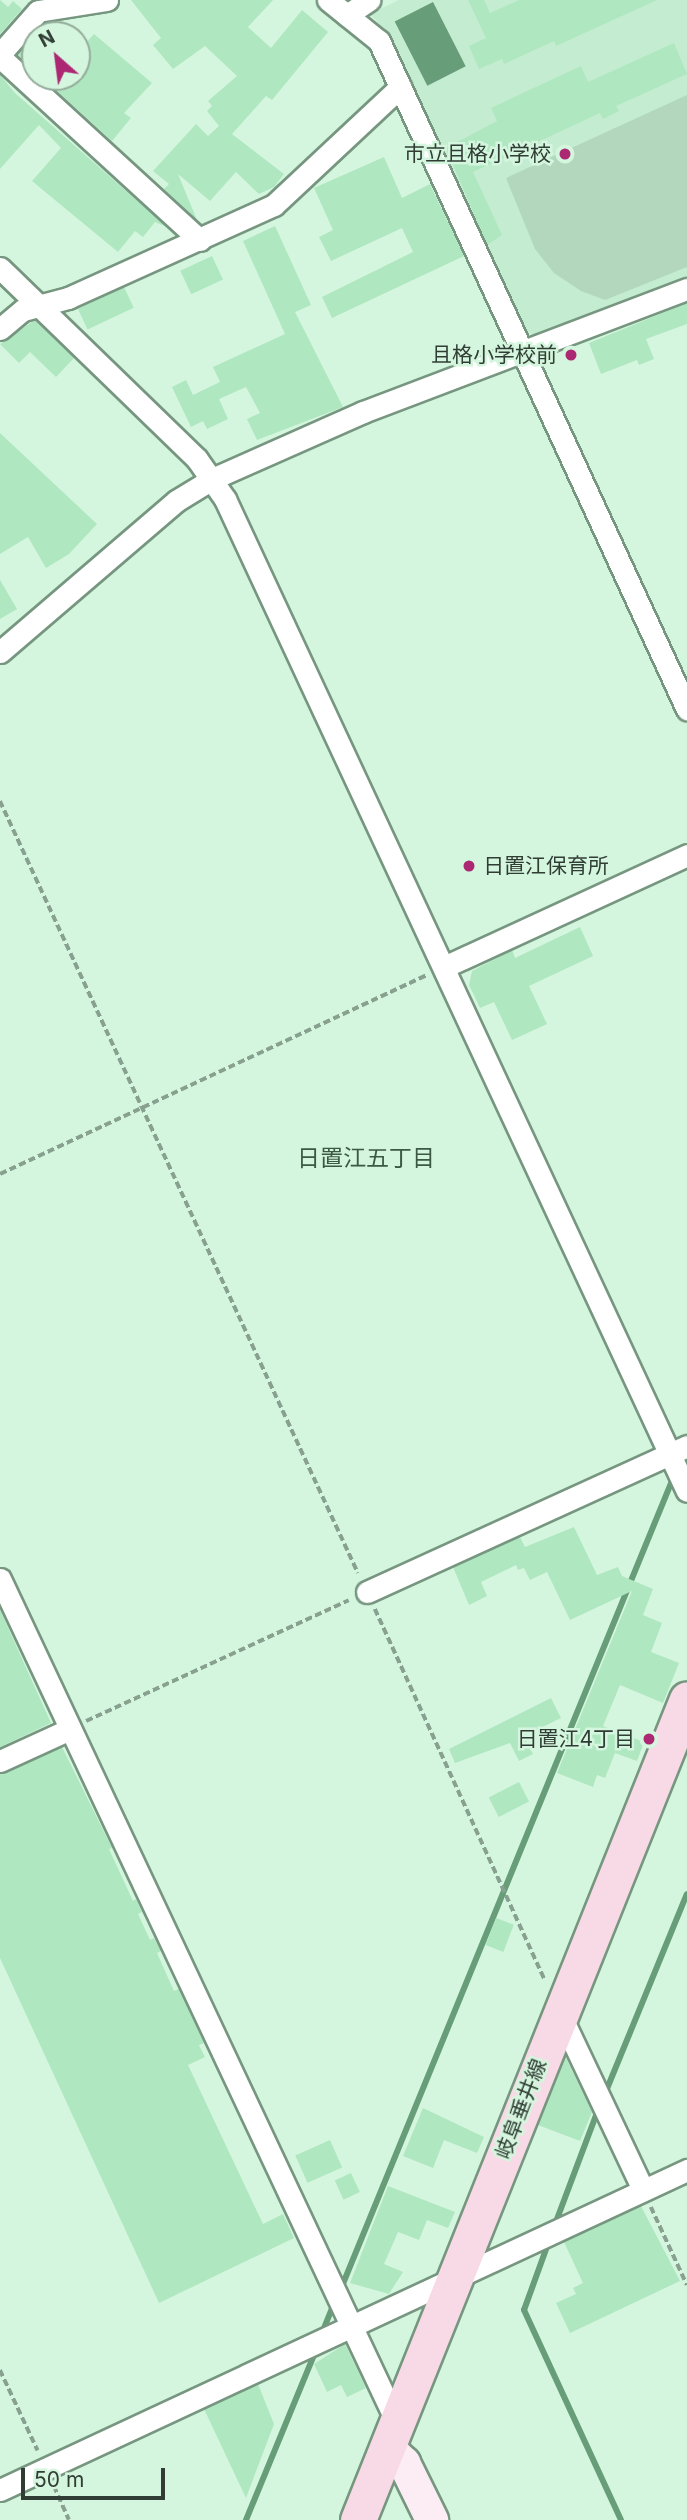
<!DOCTYPE html>
<html>
<head>
<meta charset="utf-8">
<style>
	body { margin:0 }
	#map { position:relative; width:687px; height:2520px; overflow:hidden; background:#d5f6de; font-family:Inter,"Noto Sans JP",sans-serif }
	div>[style] { position:absolute }
	[style*='--x'] { left:calc(var(--x)*1px); top:calc(var(--y)*1px); width:calc(var(--w)*1px); rotate:calc(var(--a)*1deg) }
	.built>* { inset:0; background:#c4ecd0 }
	.green>* { inset:0; background:#b2d7bd }
	.water>* { inset:0; background:#689d79; transform-origin:0 0 }
	.stream>* { height:6px; margin:-3px; padding:0 3px; transform-origin:3px; border-radius:3px; background:#689d79 }
	.building>* { inset:0; background:#afe7c0; transform-origin:0 0 }
	.path>* { height:3.5px; margin-top:-1.75px; transform-origin:0; background:repeating-linear-gradient(90deg,#88a08f 0 7px,transparent 0 10.5px) }
	.roads { filter:drop-shadow(2px 0 #779680) drop-shadow(-2px 0 #779680) drop-shadow(0 2px #779680) drop-shadow(0 -2px #779680) }
	.street>* { height:21px; margin:-10.5px; padding:0 10.5px; transform-origin:10.5px; border-radius:10.5px; background:#fff }
	.secondary>* { height:32px; margin:-16px; padding:0 16px; transform-origin:16px; border-radius:16px; background:#fbedf3 }
	.primary>* { height:35px; margin:-17.5px; padding:0 17.5px; transform-origin:17.5px; border-radius:17.5px; background:#f8dae7 }
	.dots>* { width:19px; height:19px; translate:-50% -50%; box-sizing:border-box; border:4px solid #d5f6de; border-radius:50% }
	span { translate:-50% -50%; white-space:nowrap; text-align:center; line-height:1.15; -webkit-text-stroke:5px #d5f6de; paint-order:stroke }
	.poi-label { font-size:21px; color:#303d34 }
	.right { translate:-100% -50%; text-align:right }
	.left { translate:0 -50%; text-align:left }
	.street-label { font-size:21px; color:#303d34 }
	.neighbourhood-label { font-size:23px; color:#3c5945 }
	.north { position:absolute; left:21px; top:21px; width:70px; height:70px; box-sizing:border-box; background:#d5f6de; border:2px solid #93ac9a; border-radius:50%; rotate:332deg; font-size:19px; font-weight:700; line-height:28px; text-align:center; color:#303d34 }
	.north::after { content:''; display:block; margin:auto; width:24px; height:32px; background:#ac2872; clip-path:polygon(50% 0,100% 100%,50% 72%,0 100%) }
	.scale { position:absolute; left:21px; top:2468px; width:144px; height:32px; box-sizing:border-box; border:4px solid #303d34; border-top:0; padding-left:9px; font-size:21px; line-height:24px; white-space:nowrap; color:#303d34; -webkit-text-stroke:5px #d5f6de; paint-order:stroke }
</style>
</head>
<body>
<div id="map">
	<div class="built">
		<div style="clip-path:polygon(399px 0,687px 0,687px 276px,535px 336px,526px 331px,386px 31px,370px 14px)"></div>
	</div>
	<div class="green">
		<div style="clip-path:polygon(687px 95px,687px 267px,605px 300px,581px 291px,554px 273px,535px 249px,506px 178px)"></div>
	</div>
	<div class="water">
		<div style="left:433px;top:2px;width:72px;height:43px;rotate:63deg"></div>
	</div>
	<div class="stream">
		<div style="--x:604;--y:2096;--w:218;--a:-67.7"></div>
		<div style="--x:554;--y:2227;--w:125;--a:-69.4"></div>
		<div style="--x:549;--y:2241;--w:73;--a:109.9"></div>
		<div style="--x:524;--y:2310;--w:231;--a:65.2"></div>
		<div style="--x:340;--y:2291;--w:881;--a:-67.72"></div>
		<div style="--x:322;--y:2333;--w:31;--a:-68"></div>
		<div style="--x:246;--y:2520;--w:184;--a:-67.6"></div>
	</div>
	<div class="building">
		<div style="clip-path:polygon(0 0,8px 7px,13px 1px,22px 9px,0 34px)"></div>
		<div style="clip-path:polygon(131px 0,273px 0,248px 27px,271px 48px,302px 10px,328px 32px,272px 100px,266px 96px,232px 134px,284px 174px,274px 187px,259px 194px,236px 172px,210px 201px,178px 174px,197px 220px,164px 189px,169px 184px,153px 171px,196px 124px,208px 136px,219px 126px,207px 111px,212px 106px,208px 101px,237px 76px,205px 46px,173px 69px,153px 45px,161px 38px)"></div>
		<div style="clip-path:polygon(468px 0,484px 0,490px 13px,519px 0,657px 0,556px 46px,554px 41px,504px 64px,502px 59px,479px 69px,469px 46px,486px 38px)"></div>
		<div style="clip-path:polygon(35px 34px,35px 71px,17px 55px)"></div>
		<div style="clip-path:polygon(94px 34px,152px 83px,124px 113px,131px 118px,112px 141px,56px 90px,67px 77px,77px 77px,77px 53px)"></div>
		<div style="clip-path:polygon(674px 43px,687px 74px,616px 106px,619px 111px,603px 119px,600px 113px,473px 172px,502px 235px,487px 245px,446px 148px,497px 121px,491px 108px,581px 66px,588px 82px)"></div>
		<div style="clip-path:polygon(0 75px,15px 93px,167px 227px,155px 222px,143px 237px,135px 231px,118px 252px,32px 181px,61px 148px,39px 125px,0 169px)"></div>
		<div style="clip-path:polygon(384px 157px,402px 198px,430px 184px,464px 256px,332px 318px,322px 297px,413px 252px,402px 228px,331px 261px,319px 237px,333px 230px,314px 188px)"></div>
		<div style="clip-path:polygon(275px 226px,311px 305px,295px 312px,343px 407px,257px 440px,247px 419px,260px 413px,246px 387px,219px 399px,228px 419px,207px 429px,203px 421px,191px 427px,172px 387px,186px 380px,193px 395px,220px 382px,213px 367px,285px 334px,243px 241px)"></div>
		<div style="left:212px;top:256px;width:26px;height:35px;rotate:65deg"></div>
		<div style="left:124px;top:287px;width:23px;height:51px;rotate:65deg"></div>
		<div style="clip-path:polygon(687px 303px,687px 324px,646px 339px,654px 359px,639px 365px,637px 360px,601px 374px,589px 343px)"></div>
		<div style="clip-path:polygon(35px 320px,74px 358px,56px 377px,30px 352px,19px 363px,0 344px)"></div>
		<div style="clip-path:polygon(0 433px,97px 524px,69px 554px,46px 568px,28px 537px,0 554px)"></div>
		<div style="clip-path:polygon(0 580px,17px 609px,0 619px)"></div>
		<div style="clip-path:polygon(580px 927px,593px 956px,529px 986px,547px 1024px,512px 1040px,494px 1002px,480px 1008px,469px 985px,472px 971px,512px 950px,515px 958px)"></div>
		<div style="clip-path:polygon(574px 1527px,597px 1575px,618px 1567px,622px 1576px,653px 1589px,643px 1615px,662px 1623px,651px 1652px,679px 1663px,663px 1703px,620px 1685px,603px 1726px,644px 1742px,637px 1761px,615px 1753px,605px 1778px,597px 1775px,593px 1787px,557px 1773px,632px 1591px,570px 1620px,547px 1572px,530px 1580px,524px 1568px,518px 1570px,516px 1565px,481px 1582px,487px 1596px,469px 1605px,453px 1567px,520px 1537px,525px 1547px)"></div>
		<div style="clip-path:polygon(0 1610px,51px 1723px,0 1747px)"></div>
		<div style="clip-path:polygon(551px 1698px,561px 1718px,524px 1736px,533px 1754px,519px 1761px,510px 1743px,455px 1763px,449px 1749px)"></div>
		<div style="clip-path:polygon(62px 1747px,112px 1848px,109px 1849px,133px 1901px,136px 1899px,142px 1912px,138px 1914px,150px 1940px,154px 1938px,161px 1951px,157px 1953px,174px 1991px,179px 1989px,204px 2043px,199px 2045px,205px 2057px,188px 2065px,263px 2224px,283px 2214px,294px 2238px,159px 2303px,0 1958px,0 1774px)"></div>
		<div style="left:519px;top:1782px;width:22px;height:34px;rotate:63deg"></div>
		<div style="left:496px;top:1918px;width:19px;height:29px;rotate:21deg"></div>
		<div style="clip-path:polygon(565px 2056px,592px 2112px,580px 2141px,538px 2125px)"></div>
		<div style="clip-path:polygon(423px 2108px,484px 2137px,477px 2153px,444px 2140px,433px 2168px,403px 2156px)"></div>
		<div style="left:330px;top:2140px;width:30px;height:38px;rotate:66deg"></div>
		<div style="left:351px;top:2173px;width:21px;height:18px;rotate:65deg"></div>
		<div style="clip-path:polygon(388px 2186px,455px 2212px,448px 2228px,427px 2220px,419px 2240px,398px 2232px,384px 2264px,403px 2272px,389px 2294px,350px 2283px)"></div>
		<div style="clip-path:polygon(641px 2206px,680px 2281px,570px 2333px,556px 2303px,576px 2294px,573px 2288px,583px 2283px,564px 2242px)"></div>
		<div style="clip-path:polygon(345px 2344px,366px 2388px,347px 2397px,341px 2385px,327px 2392px,314px 2364px)"></div>
		<div style="clip-path:polygon(258px 2384px,274px 2424px,246px 2498px,204px 2409px)"></div>
	</div>
	<div class="path">
		<div style="--x:0;--y:801;--w:851;--a:65.12"></div>
		<div style="--x:0;--y:1174;--w:470;--a:-25"></div>
		<div style="--x:375;--y:1609;--w:409;--a:65.4"></div>
		<div style="--x:86;--y:1721;--w:289;--a:-24.7"></div>
		<div style="--x:651;--y:2207;--w:86;--a:65.2"></div>
		<div style="--x:0;--y:2370;--w:89;--a:64.9"></div>
		<div style="--x:54;--y:2486;--w:37;--a:66"></div>
	</div>
	<div class="roads">
		<div class="street">
			<div style="--x:328;--y:0;--w:65;--a:38.8"></div>
			<div style="--x:379;--y:41;--w:736;--a:65.25"></div>
			<div style="--x:347;--y:15;--w:27;--a:-34"></div>
			<div style="--x:0;--y:54;--w:57;--a:-48.5"></div>
			<div style="--x:38;--y:11;--w:70;--a:-9.1"></div>
			<div style="--x:0;--y:57;--w:271;--a:42.5"></div>
			<div style="--x:0;--y:268;--w:274;--a:44.1"></div>
			<div style="--x:197;--y:459;--w:49;--a:55"></div>
			<div style="--x:225;--y:499;--w:1094;--a:65.03"></div>
			<div style="--x:0;--y:329;--w:30;--a:-40"></div>
			<div style="--x:23;--y:310;--w:47;--a:-14.9"></div>
			<div style="--x:68;--y:298;--w:226;--a:-24.3"></div>
			<div style="--x:274;--y:205;--w:173;--a:-43.1"></div>
			<div style="--x:0;--y:652;--w:232;--a:-40.6"></div>
			<div style="--x:176;--y:501;--w:42;--a:-31.4"></div>
			<div style="--x:212;--y:479;--w:165;--a:-23.9"></div>
			<div style="--x:363;--y:412;--w:347;--a:-20.8"></div>
			<div style="--x:444;--y:967;--w:268;--a:-24.7"></div>
			<div style="--x:0;--y:1579;--w:935;--a:64.81"></div>
			<div style="--x:367;--y:1592;--w:352;--a:-24.5"></div>
			<div style="--x:0;--y:1761;--w:77;--a:-24.6"></div>
			<div style="--x:559;--y:2012;--w:197;--a:64.7"></div>
			<div style="--x:0;--y:2490;--w:758;--a:-24.98"></div>
		</div>
		<div class="secondary">
			<div style="--x:389;--y:2449;--w:21;--a:43"></div>
			<div style="--x:404;--y:2463;--w:64;--a:63.8"></div>
		</div>
		<div class="primary">
			<div style="--x:358;--y:2520;--w:884;--a:-68.16"></div>
		</div>
	</div>
	<div class="dots">
		<div style="left:565px;top:154px;background:#ac2872"></div>
		<div style="left:571px;top:355px;background:#ac2872"></div>
		<div style="left:469px;top:866px;background:#ac2872"></div>
		<div style="left:649px;top:1739px;background:#ac2872"></div>
	</div>
	<div class="poi-label">
		<span class="right" style="left:551px;top:154px">市立且格小学校</span>
		<span class="right" style="left:557px;top:355px">且格小学校前</span>
		<span class="left" style="left:483px;top:866px">日置江保育所</span>
		<span class="right" style="left:635px;top:1739px">日置江4丁目</span>
	</div>
	<div class="street-label">
		<span style="left:521px;top:2109px;rotate:-69deg">岐阜垂井線</span>
	</div>
	<div class="neighbourhood-label">
		<span style="left:366px;top:1158px">日置江五丁目</span>
	</div>
	<div class="north">N</div>
	<div class="scale">50 m</div>
</div>
</body>
</html>
